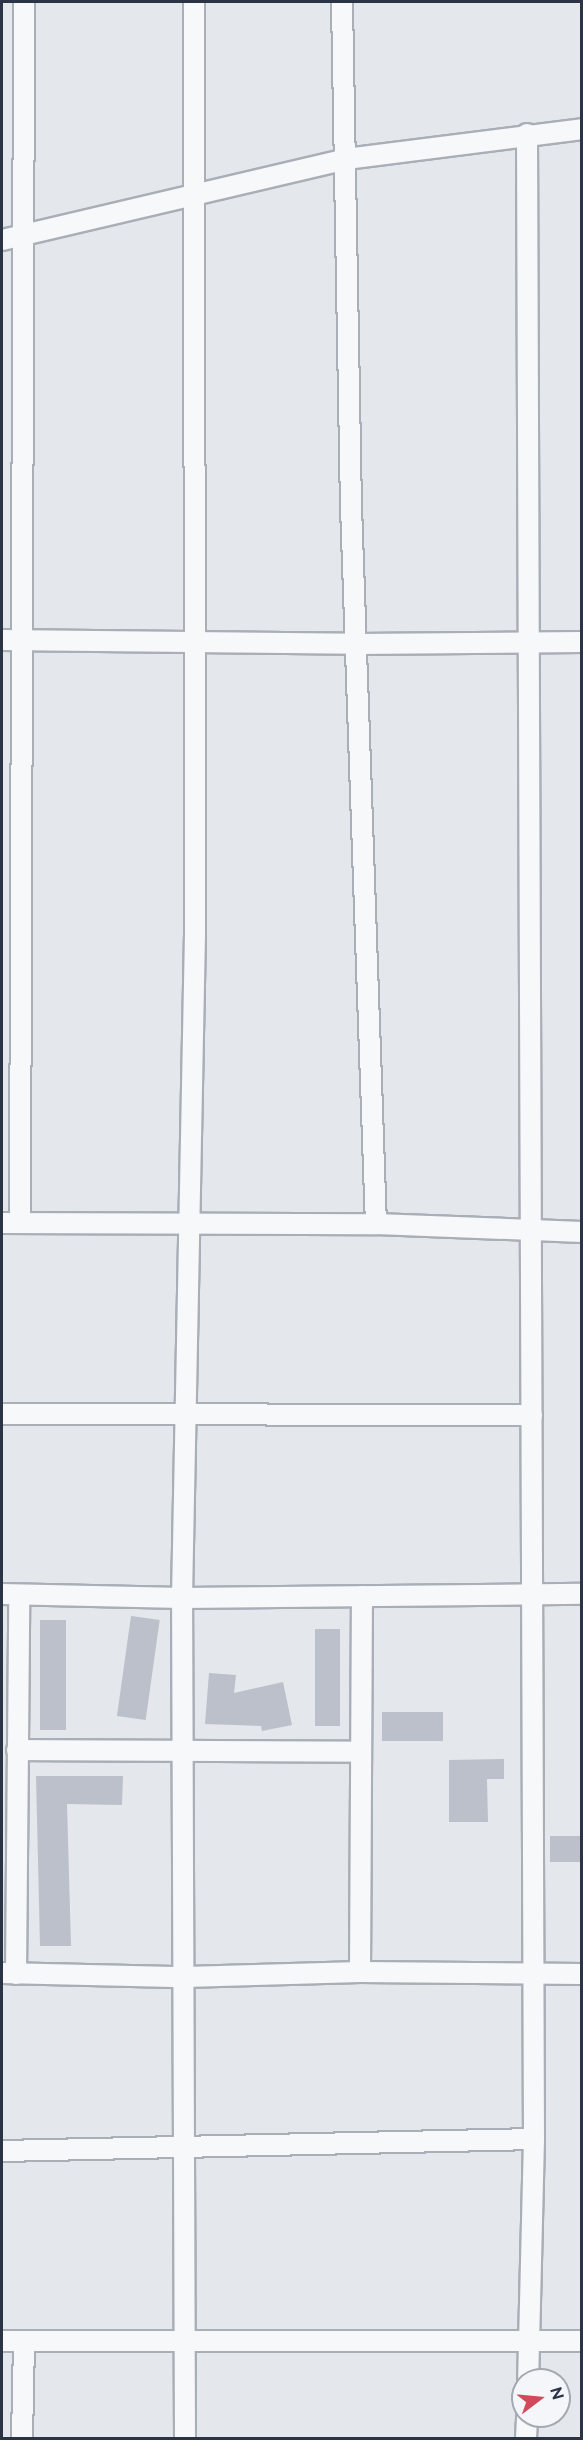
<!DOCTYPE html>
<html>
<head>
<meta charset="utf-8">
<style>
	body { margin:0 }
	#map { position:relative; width:583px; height:2440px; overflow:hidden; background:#e4e7ec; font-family:Raleway,sans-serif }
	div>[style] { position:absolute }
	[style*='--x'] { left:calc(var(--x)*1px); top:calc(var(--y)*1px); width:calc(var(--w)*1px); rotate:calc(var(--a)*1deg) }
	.building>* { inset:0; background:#bbc0ca; transform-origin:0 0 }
	.roads { filter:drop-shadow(2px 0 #a9aeb7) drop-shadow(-2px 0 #a9aeb7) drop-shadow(0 2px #a9aeb7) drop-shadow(0 -2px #a9aeb7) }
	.street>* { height:20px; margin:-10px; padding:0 10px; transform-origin:10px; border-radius:10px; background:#f7f8fa }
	span { translate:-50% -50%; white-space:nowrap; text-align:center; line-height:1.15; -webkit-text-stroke:6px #f4f6f9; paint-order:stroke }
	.frame { position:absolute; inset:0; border:3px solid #2b3445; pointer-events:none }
	.north { position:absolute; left:511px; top:2368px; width:60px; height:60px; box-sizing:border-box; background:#f4f6f9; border:2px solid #a4a8b1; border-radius:50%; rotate:74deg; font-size:16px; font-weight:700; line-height:24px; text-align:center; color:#2b3445 }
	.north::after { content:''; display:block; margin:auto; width:21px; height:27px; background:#d1495b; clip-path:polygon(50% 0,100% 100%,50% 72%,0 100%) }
</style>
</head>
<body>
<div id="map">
	<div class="building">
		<div style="left:131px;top:1616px;width:29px;height:101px;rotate:8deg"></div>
		<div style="left:40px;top:1620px;width:26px;height:110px"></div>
		<div style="left:315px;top:1629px;width:25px;height:97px"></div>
		<div style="clip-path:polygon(209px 1673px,236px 1675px,234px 1693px,283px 1682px,292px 1725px,262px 1731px,261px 1726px,205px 1724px)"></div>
		<div style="left:443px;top:1712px;width:29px;height:61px;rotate:90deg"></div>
		<div style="clip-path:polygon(504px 1759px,504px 1779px,487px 1779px,488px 1822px,449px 1822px,449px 1760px)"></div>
		<div style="clip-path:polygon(36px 1776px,123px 1776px,122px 1805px,67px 1804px,71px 1946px,40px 1946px)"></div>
		<div style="left:582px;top:1836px;width:26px;height:32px;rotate:90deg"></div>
	</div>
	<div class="roads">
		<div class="street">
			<div style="--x:342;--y:2;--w:504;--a:88.98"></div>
			<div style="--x:351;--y:506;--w:718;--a:88.01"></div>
			<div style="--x:527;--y:134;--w:2005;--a:89.8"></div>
			<div style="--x:534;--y:2139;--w:241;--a:91.4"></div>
			<div style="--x:2;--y:240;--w:353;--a:-13.2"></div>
			<div style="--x:346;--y:159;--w:238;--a:-7.2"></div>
			<div style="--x:2;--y:640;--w:354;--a:0.6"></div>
			<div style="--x:356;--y:644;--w:226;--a:-0.5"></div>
			<div style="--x:2;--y:1223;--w:374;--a:0.2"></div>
			<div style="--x:376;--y:1224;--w:206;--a:2.2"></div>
			<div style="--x:20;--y:1223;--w:1221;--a:-89.81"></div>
			<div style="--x:2;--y:1414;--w:530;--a:0.11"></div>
			<div style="--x:2;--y:1594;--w:180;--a:1.3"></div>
			<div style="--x:182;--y:1598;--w:400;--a:-0.6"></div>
			<div style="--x:17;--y:1750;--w:344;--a:0.3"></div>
			<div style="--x:360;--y:1972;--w:376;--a:-89.7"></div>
			<div style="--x:2;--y:1973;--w:183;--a:1.3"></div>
			<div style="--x:185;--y:1977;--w:175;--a:-1.6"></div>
			<div style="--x:360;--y:1972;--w:222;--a:0.5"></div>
			<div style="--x:16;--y:1974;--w:379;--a:-89.5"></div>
			<div style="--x:2;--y:2151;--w:532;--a:-1.29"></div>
			<div style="--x:2;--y:2341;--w:580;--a:0"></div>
			<div style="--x:22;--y:2438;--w:97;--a:-88.8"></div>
			<div style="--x:185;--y:2438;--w:840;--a:-90.2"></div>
			<div style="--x:182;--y:1598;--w:662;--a:-88.88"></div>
			<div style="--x:195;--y:936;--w:934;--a:-90.06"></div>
			<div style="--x:526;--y:2438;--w:22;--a:-87"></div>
		</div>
	</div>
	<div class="frame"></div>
	<div class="north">N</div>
</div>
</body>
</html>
